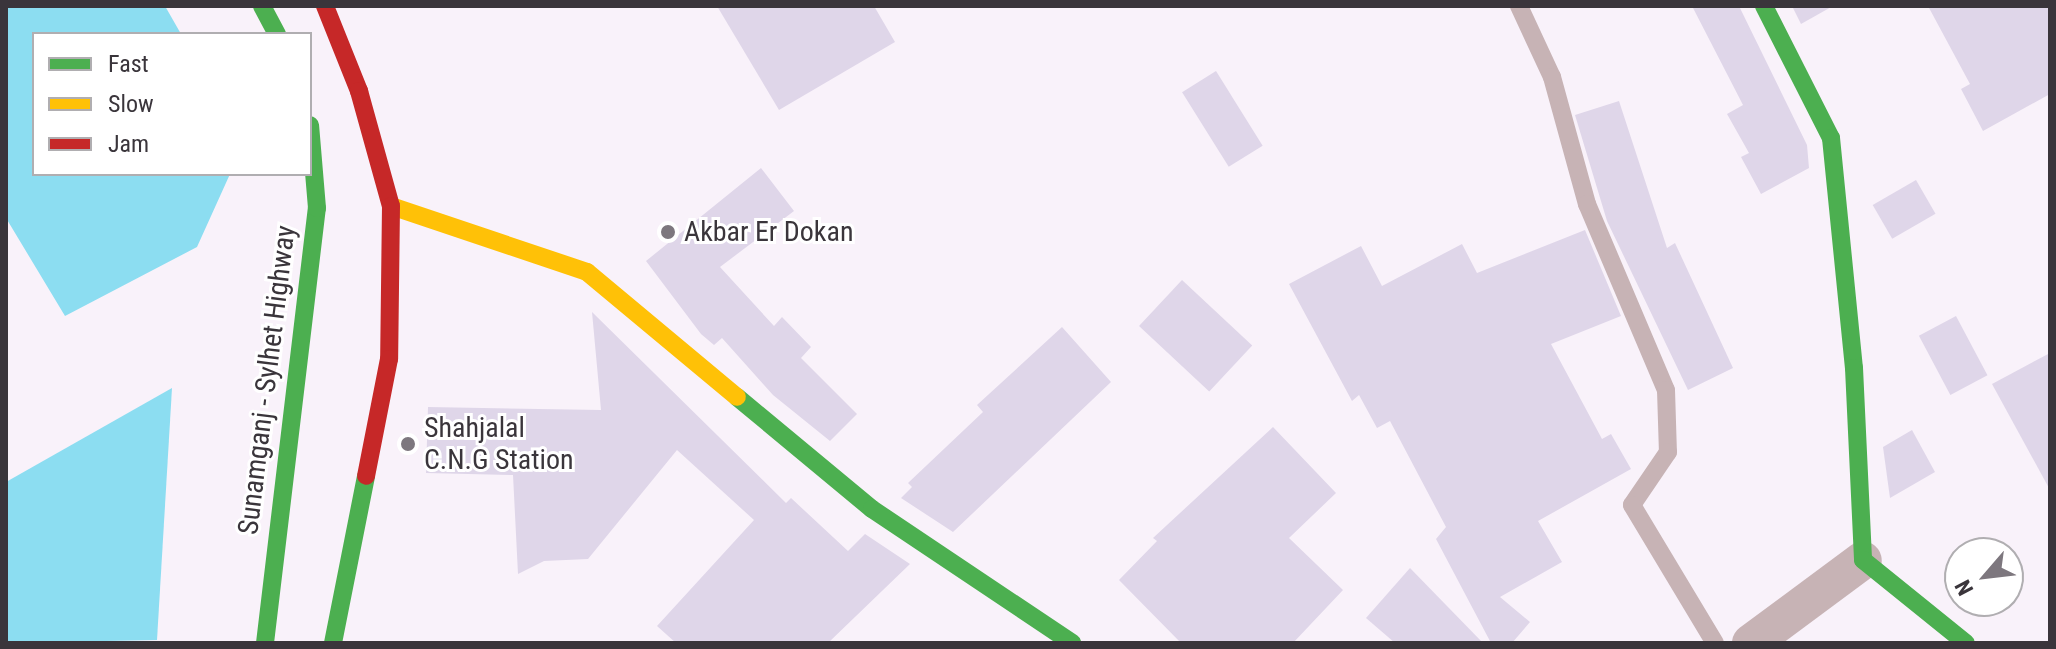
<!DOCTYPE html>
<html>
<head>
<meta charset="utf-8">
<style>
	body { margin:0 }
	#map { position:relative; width:2056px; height:649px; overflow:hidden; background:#f9f2fa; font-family:"Roboto Condensed",sans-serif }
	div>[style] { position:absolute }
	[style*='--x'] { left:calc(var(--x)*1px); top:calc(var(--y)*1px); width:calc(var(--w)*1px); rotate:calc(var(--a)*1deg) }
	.water>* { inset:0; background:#8cddf1 }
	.building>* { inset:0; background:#dfd6e9; transform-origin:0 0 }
	.lane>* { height:18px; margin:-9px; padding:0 9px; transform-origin:9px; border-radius:9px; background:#c7b3b5 }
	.street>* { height:38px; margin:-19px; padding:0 19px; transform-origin:19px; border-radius:19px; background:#c7b3b5 }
	.fast>* { height:18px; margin:-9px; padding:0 9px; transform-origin:9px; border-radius:9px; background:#4caf50 }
	.slow>* { height:18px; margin:-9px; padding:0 9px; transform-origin:9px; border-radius:9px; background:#ffc107 }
	.jam>* { height:18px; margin:-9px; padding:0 9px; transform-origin:9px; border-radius:9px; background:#c62828 }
	.dots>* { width:22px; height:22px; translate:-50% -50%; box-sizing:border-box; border:4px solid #fff; border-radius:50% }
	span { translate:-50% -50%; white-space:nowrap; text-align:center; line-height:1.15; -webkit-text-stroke:6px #fff; paint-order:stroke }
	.poi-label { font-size:28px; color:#3a353b }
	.left { translate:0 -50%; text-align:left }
	.street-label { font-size:28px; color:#3a353b }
	.frame { position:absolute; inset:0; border:8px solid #3a353b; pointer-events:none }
	.legend { position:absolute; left:32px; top:32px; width:280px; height:144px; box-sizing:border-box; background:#fff; border:2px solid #b0aeb1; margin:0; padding:10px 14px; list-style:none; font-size:24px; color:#3a353b }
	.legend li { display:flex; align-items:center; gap:16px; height:40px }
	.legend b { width:40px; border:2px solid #b0aeb1 }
	.north { position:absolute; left:1944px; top:537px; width:80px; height:80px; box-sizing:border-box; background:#fff; border:2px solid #b0aeb1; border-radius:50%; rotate:242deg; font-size:22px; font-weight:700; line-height:32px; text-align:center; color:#3a353b }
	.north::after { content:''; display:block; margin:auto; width:28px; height:36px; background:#7d777e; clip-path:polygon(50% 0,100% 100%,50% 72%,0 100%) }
</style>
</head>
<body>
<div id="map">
	<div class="water">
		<div style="clip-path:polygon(6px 6px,165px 6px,181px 34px,34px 34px,34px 174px,230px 174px,197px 247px,65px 316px,6px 218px)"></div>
		<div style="clip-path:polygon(172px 388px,157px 640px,6px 643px,6px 482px)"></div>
	</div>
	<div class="building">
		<div style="clip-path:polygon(717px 6px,874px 6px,895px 42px,779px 110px)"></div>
		<div style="clip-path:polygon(1692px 6px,1739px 6px,1807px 145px,1809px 168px,1761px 194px,1741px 157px,1749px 153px,1727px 114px,1743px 105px)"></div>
		<div style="clip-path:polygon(1792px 6px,1833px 6px,1801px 24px)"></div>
		<div style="clip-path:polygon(1928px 6px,2050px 6px,2050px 94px,1983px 131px,1961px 89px,1970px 84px)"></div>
		<div style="left:1216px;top:71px;width:88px;height:40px;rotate:58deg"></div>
		<div style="clip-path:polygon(1619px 101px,1667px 248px,1675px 243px,1733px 368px,1688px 390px,1607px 221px,1575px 115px)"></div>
		<div style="clip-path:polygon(761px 168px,794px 211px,720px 267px,774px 326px,782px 317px,811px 347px,801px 358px,857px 414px,830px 441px,773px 395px,722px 338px,714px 345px,701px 334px,646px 261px)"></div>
		<div style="left:1916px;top:180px;width:39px;height:50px;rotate:60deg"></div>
		<div style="clip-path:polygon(1585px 230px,1621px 316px,1551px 344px,1602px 439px,1611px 434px,1631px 469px,1538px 521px,1562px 562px,1500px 597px,1530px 622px,1512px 643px,1491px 643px,1436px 539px,1446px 527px,1390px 421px,1377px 428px,1359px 395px,1352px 401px,1289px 284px,1361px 246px,1382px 286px,1462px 244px,1477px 273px)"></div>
		<div style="left:1182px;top:280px;width:96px;height:63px;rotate:43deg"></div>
		<div style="clip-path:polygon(592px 312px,786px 503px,791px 498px,848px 551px,865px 534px,910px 564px,828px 643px,676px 643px,657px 626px,754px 520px,677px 450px,588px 559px,544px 561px,518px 574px,513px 475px,426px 473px,428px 407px,601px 410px)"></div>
		<div style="left:1956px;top:316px;width:67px;height:42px;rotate:62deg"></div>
		<div style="clip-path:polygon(1062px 327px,1111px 382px,953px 532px,901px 498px,912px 487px,908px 483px,983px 412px,977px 405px)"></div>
		<div style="clip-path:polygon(2050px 353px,2050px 490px,1992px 384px)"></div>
		<div style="clip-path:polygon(1273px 427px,1336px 493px,1289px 538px,1343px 590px,1293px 643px,1181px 643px,1119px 580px,1157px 541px,1153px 538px)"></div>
		<div style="clip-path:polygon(1912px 430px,1935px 472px,1890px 498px,1883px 447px)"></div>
		<div style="clip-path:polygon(1410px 568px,1483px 643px,1395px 643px,1366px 618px)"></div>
	</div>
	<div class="lane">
		<div style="--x:1519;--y:6;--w:78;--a:65.1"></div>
		<div style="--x:1552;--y:77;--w:132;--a:74.6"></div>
		<div style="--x:1587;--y:204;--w:202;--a:67"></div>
		<div style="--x:1666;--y:390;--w:62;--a:88.2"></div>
		<div style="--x:1668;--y:452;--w:64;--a:124.2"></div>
		<div style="--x:1632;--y:505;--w:161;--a:59"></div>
	</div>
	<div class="street">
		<div style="--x:1751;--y:643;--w:139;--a:-36.5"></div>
	</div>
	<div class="fast">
		<div style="--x:262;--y:6;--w:32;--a:62"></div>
		<div style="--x:1764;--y:6;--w:148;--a:63.1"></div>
		<div style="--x:1831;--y:138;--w:231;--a:84.3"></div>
		<div style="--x:1854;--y:368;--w:192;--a:87.3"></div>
		<div style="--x:1863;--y:560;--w:132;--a:38.9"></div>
		<div style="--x:737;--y:397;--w:175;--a:39.7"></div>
		<div style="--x:872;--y:509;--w:241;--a:33.8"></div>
		<div style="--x:265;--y:643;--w:438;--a:-83.2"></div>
		<div style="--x:317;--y:208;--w:83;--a:-94.8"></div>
		<div style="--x:333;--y:643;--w:170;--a:-78.8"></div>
	</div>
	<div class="slow">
		<div style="--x:391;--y:206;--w:207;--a:18.6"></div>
		<div style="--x:587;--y:272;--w:195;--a:39.8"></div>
	</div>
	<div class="jam">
		<div style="--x:325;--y:6;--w:92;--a:68.2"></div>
		<div style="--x:359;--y:91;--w:119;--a:74.5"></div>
		<div style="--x:391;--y:206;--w:153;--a:90.7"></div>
		<div style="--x:389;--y:359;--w:119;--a:101.1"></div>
	</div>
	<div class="dots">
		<div style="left:668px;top:232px;background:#7d777e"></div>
		<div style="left:408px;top:444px;background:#7d777e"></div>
	</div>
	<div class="poi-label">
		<span class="left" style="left:684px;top:232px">Akbar Er Dokan</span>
		<span class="left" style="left:424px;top:444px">Shahjalal<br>C.N.G Station</span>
	</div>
	<div class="street-label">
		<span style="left:267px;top:380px;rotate:-83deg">Sunamganj - Sylhet Highway</span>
	</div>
	<div class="frame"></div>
	<ul class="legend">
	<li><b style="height:10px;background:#4caf50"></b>Fast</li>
	<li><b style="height:10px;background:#ffc107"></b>Slow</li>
	<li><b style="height:10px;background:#c62828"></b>Jam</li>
	</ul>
	<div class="north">N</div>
</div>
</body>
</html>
